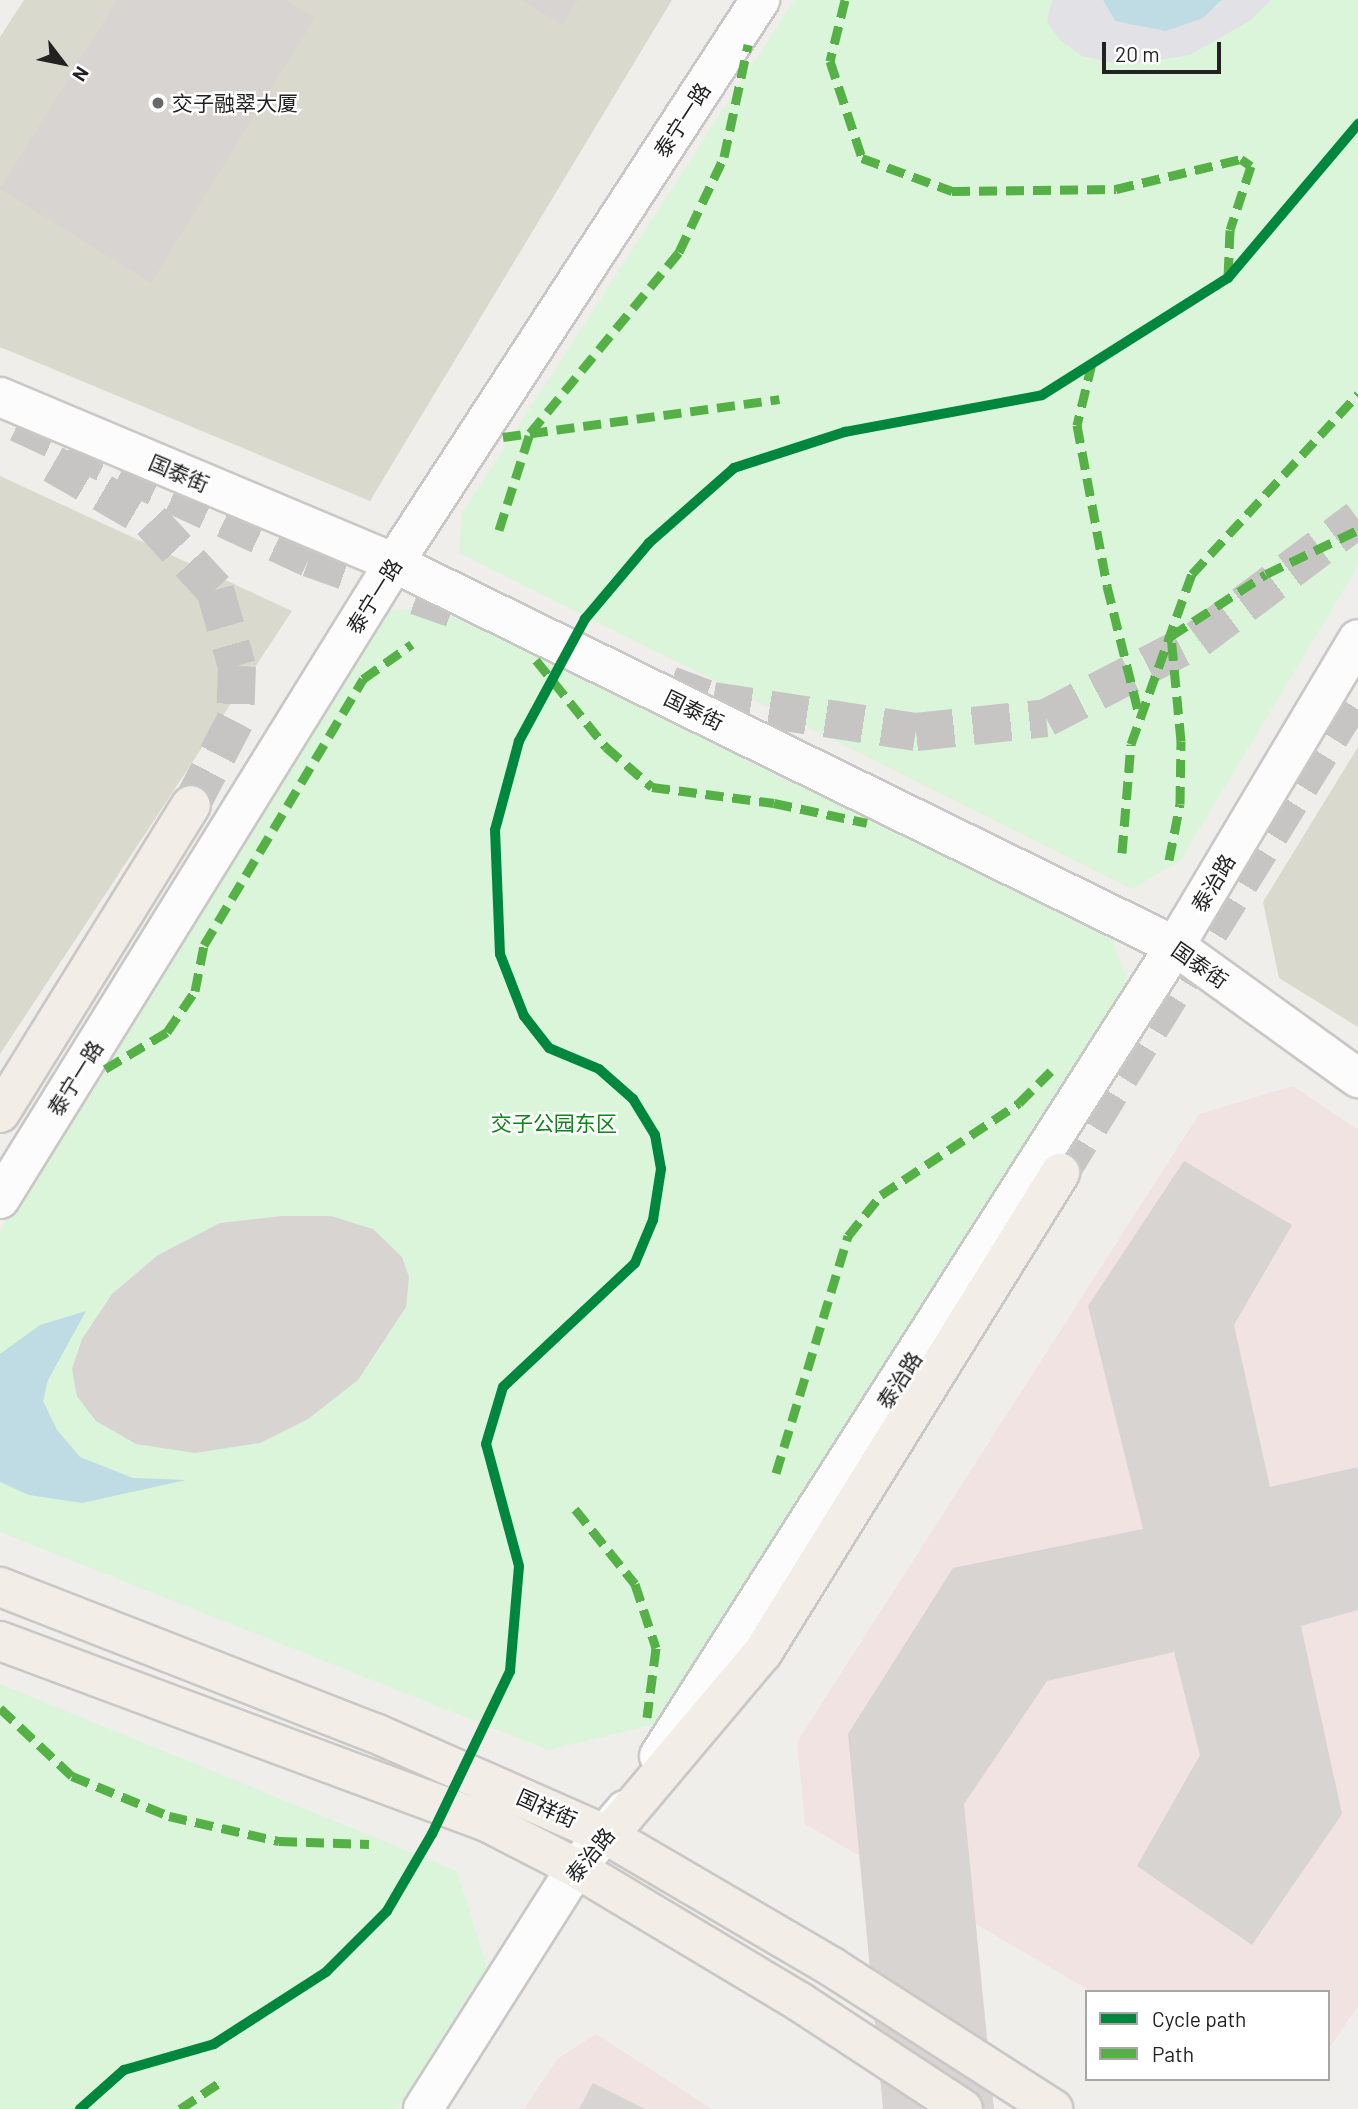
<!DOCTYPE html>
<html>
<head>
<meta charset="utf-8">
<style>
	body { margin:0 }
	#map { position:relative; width:1358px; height:2109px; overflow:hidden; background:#f0eeeb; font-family:Barlow,"Noto Sans SC",sans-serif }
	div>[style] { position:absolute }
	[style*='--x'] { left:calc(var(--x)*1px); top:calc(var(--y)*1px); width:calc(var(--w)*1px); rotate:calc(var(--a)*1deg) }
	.commercial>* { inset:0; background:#f1e3e1 }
	.construction>* { inset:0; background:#d9d9cd }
	.park>* { inset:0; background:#daf5da }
	.plaza>* { inset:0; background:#e2e1e5 }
	.water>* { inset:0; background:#bfdbe3 }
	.building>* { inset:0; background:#d7d4d2 }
	.major-tunnel>* { height:38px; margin-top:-19px; transform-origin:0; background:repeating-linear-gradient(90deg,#c7c5c3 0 38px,transparent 0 57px) }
	.roads { filter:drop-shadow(2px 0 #c9c8c7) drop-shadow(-2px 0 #c9c8c7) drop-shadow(0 2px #c9c8c7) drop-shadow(0 -2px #c9c8c7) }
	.minor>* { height:38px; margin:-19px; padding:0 19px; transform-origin:19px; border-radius:19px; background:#fdfcfc }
	.major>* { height:38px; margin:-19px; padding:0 19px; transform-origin:19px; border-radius:19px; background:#f3ede7 }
	.quiet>* { height:9px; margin-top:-4.5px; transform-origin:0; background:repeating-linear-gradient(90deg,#55b145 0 18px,transparent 0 27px) }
	.cycleway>* { height:10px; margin:-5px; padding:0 5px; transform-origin:5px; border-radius:5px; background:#00873e }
	.dots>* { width:19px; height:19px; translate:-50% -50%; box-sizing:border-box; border:4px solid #fff; border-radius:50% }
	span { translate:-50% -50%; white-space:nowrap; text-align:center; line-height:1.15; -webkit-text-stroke:5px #fff; paint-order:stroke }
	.poi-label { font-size:21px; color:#222 }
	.left { translate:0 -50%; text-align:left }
	.street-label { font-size:21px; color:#222 }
	.park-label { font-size:21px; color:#0c8416 }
	.legend { position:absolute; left:1085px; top:1990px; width:245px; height:91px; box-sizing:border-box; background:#fff; border:2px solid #a7a7a7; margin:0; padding:9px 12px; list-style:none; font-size:21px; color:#222 }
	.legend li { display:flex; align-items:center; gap:14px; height:35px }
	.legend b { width:35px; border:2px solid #a7a7a7 }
	.north { position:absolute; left:28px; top:28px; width:70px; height:70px; -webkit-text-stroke:5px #fff; paint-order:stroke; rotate:122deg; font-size:19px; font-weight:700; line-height:28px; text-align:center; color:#222 }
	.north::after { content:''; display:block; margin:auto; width:24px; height:32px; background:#222; clip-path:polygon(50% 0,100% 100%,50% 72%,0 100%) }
	.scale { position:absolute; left:1102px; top:42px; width:119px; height:32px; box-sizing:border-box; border:4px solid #222; border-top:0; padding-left:9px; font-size:21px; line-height:24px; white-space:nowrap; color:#222; -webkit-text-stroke:5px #fff; paint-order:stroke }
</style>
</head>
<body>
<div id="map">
	<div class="commercial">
		<div style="clip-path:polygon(1293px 1086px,1358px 1130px,1358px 2006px,1328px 2050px,1328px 1992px,1092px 1992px,805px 1824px,797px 1742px,1199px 1114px)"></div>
		<div style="clip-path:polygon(596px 2034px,712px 2109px,524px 2109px,557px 2059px)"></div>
	</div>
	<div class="construction">
		<div style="clip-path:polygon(24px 0,672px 0,370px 501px,0 347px,0 37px)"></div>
		<div style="clip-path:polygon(0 476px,292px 611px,0 1054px)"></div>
		<div style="clip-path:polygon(1358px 747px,1358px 1027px,1279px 978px,1263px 902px)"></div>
	</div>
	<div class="park">
		<div style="clip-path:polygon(794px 0,1358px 0,1358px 566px,1180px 861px,1132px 889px,459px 553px,462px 513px)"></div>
		<div style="clip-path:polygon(430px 608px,608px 679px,812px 779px,1112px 939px,1131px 990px,677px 1719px,548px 1750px,0 1532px,0 1231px,373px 612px)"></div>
		<div style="clip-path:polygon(0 1684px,457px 1871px,487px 1967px,397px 2109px,0 2109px)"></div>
	</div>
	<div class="plaza">
		<div style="clip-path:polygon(1052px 0,1103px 0,1115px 21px,1217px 7px,1222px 0,1271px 0,1251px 20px,1190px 55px,1122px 65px,1082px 56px,1060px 40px,1047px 22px)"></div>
	</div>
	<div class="water">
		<div style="clip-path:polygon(1103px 0,1222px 0,1203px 18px,1166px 31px,1115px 21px)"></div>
		<div style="clip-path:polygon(86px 1311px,48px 1380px,43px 1401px,57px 1430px,80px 1457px,133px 1478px,186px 1480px,82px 1503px,29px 1495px,0 1482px,0 1354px,40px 1325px)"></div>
	</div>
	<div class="building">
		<div style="clip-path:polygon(117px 0,286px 0,315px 18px,151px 283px,0 189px)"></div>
		<div style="clip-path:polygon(522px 0,578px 0,562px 25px)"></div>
		<div style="clip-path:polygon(1184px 1161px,1292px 1225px,1234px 1325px,1270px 1487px,1358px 1467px,1358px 1610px,1301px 1626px,1342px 1814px,1252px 1945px,1137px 1866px,1200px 1755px,1174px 1652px,1047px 1681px,964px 1804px,994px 2109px,883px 2109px,848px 1734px,953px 1568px,1143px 1529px,1088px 1306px)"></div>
		<div style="clip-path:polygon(282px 1216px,331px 1216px,373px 1229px,402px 1257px,409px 1277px,406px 1307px,358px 1380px,308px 1419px,260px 1443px,195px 1453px,136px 1444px,96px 1421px,77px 1396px,72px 1369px,82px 1339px,112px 1294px,158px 1255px,220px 1223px)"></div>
		<div style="clip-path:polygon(593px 2083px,645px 2109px,579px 2109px)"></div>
	</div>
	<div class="major-tunnel">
		<div style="--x:18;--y:423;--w:321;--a:24.9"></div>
		<div style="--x:309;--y:558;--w:169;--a:19.4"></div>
		<div style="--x:53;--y:464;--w:113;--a:30.2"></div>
		<div style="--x:151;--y:521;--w:94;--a:47.2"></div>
		<div style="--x:215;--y:590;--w:79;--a:73.9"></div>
		<div style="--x:237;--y:666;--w:55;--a:92.1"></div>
		<div style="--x:235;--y:721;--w:95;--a:117.6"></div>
		<div style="--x:670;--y:685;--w:46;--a:20.4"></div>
		<div style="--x:713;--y:701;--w:205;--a:8.7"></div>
		<div style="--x:916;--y:732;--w:131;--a:-6.1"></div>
		<div style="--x:1046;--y:718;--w:171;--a:-27.5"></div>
		<div style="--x:1198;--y:639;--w:200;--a:-36.9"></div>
		<div style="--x:1060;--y:1173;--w:567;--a:-58.27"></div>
	</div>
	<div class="roads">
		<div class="minor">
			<div style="--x:0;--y:397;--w:428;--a:22.8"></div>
			<div style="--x:394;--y:563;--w:870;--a:26.12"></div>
			<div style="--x:1175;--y:946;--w:226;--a:35.8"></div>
			<div style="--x:0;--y:1199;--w:748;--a:-58.22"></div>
			<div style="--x:394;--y:563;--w:672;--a:-56.97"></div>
			<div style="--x:659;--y:1756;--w:960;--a:-57.5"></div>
			<div style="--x:1175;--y:946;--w:357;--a:-59.2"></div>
			<div style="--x:423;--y:2109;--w:285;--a:-57.6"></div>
			<div style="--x:576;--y:1868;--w:76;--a:-49.8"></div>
		</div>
		<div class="major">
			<div style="--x:0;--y:1113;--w:362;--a:-58.2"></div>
			<div style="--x:0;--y:1587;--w:402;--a:21.3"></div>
			<div style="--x:375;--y:1733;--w:255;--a:23.8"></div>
			<div style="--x:608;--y:1836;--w:259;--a:30.3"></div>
			<div style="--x:832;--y:1967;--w:263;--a:32.7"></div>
			<div style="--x:0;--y:1641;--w:522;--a:20.41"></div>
			<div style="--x:489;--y:1823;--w:98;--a:27.3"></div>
			<div style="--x:576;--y:1868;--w:261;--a:30.9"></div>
			<div style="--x:800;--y:2002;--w:195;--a:33.3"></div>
			<div style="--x:608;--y:1836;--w:241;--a:-49.9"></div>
			<div style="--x:763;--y:1652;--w:564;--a:-58.2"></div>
		</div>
	</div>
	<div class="quiet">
		<div style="--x:845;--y:0;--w:63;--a:103.8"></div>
		<div style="--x:830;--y:61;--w:102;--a:71.7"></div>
		<div style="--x:862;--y:158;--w:96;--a:20.1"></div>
		<div style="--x:952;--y:191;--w:164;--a:-0.7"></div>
		<div style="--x:1116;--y:189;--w:129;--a:-13.5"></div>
		<div style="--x:1241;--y:159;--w:12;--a:35"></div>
		<div style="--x:1251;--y:166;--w:67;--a:108.2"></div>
		<div style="--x:1230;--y:230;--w:48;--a:92.4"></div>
		<div style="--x:1092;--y:363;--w:64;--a:103.6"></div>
		<div style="--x:1077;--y:425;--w:164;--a:79.4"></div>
		<div style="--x:1107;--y:586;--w:132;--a:76"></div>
		<div style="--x:503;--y:437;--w:279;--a:-7.8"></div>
		<div style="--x:499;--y:530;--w:102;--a:-72.3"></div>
		<div style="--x:530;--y:433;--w:234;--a:-50.5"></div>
		<div style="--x:679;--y:252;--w:105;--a:-64.7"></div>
		<div style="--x:724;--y:157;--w:115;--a:-77.9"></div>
		<div style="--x:536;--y:660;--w:112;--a:51.2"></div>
		<div style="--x:606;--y:747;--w:61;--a:41"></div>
		<div style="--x:652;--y:787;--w:123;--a:7.5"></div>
		<div style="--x:774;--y:803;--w:95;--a:12.1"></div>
		<div style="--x:1122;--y:853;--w:109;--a:-85.3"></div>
		<div style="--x:1131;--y:744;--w:181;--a:-70.3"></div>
		<div style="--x:1192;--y:574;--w:245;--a:-47.3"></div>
		<div style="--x:1169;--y:860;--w:57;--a:-78.9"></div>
		<div style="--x:1180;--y:804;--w:63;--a:-89.1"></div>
		<div style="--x:1181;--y:741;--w:105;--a:-95.4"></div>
		<div style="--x:1171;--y:636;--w:113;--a:-33.1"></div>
		<div style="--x:1266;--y:574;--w:102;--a:-25.6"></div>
		<div style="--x:105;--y:1069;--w:72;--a:-30.8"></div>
		<div style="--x:167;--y:1032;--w:50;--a:-55.7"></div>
		<div style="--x:195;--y:991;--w:47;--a:-78.9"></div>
		<div style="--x:204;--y:945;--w:310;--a:-59.1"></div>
		<div style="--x:363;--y:679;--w:60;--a:-35.5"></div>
		<div style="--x:776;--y:1473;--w:248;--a:-73.1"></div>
		<div style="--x:848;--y:1236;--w:53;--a:-51.2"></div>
		<div style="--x:881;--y:1195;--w:166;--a:-33.7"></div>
		<div style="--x:1019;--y:1103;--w:47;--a:-45"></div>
		<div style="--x:575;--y:1509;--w:96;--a:51.3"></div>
		<div style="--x:635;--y:1584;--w:67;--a:71.8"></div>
		<div style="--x:656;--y:1648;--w:70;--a:97.4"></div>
		<div style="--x:0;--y:1708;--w:99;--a:43.4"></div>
		<div style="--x:72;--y:1776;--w:105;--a:22.4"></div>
		<div style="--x:169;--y:1816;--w:113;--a:12.8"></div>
		<div style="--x:279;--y:1841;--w:90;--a:1.9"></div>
		<div style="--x:180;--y:2109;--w:50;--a:-33.7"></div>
	</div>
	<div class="cycleway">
		<div style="--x:80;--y:2109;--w:59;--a:-41.6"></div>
		<div style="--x:124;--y:2070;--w:94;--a:-16.1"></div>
		<div style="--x:214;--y:2044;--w:133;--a:-32.7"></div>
		<div style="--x:326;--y:1972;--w:86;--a:-45"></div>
		<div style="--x:387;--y:1911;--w:89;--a:-59.7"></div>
		<div style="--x:432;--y:1834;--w:181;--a:-64.4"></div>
		<div style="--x:510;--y:1671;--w:105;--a:-85.1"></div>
		<div style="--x:519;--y:1566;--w:126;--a:-105.1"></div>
		<div style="--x:486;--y:1444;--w:59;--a:-73.4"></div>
		<div style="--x:503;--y:1387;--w:181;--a:-43.2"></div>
		<div style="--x:635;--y:1263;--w:47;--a:-67.3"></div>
		<div style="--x:653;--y:1220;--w:52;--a:-81.1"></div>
		<div style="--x:661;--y:1169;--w:35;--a:-100"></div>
		<div style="--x:655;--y:1135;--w:42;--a:-121.4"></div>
		<div style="--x:633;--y:1099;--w:45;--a:-138.6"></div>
		<div style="--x:599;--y:1069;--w:54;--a:-157.2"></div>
		<div style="--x:549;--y:1048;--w:41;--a:-128"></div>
		<div style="--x:524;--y:1016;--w:66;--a:-111.2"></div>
		<div style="--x:500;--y:954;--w:124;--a:-92.3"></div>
		<div style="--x:495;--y:830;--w:92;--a:-74.9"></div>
		<div style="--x:519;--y:741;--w:139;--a:-61.6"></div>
		<div style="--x:585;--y:619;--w:99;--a:-49.9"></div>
		<div style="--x:649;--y:543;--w:113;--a:-41.4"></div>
		<div style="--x:734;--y:468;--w:117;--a:-18"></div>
		<div style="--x:845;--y:432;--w:200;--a:-10.6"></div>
		<div style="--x:1042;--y:395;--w:220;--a:-32.2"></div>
		<div style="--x:1228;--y:278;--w:202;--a:-49.8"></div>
	</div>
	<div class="dots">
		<div style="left:158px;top:103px;background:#6a6968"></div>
	</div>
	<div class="poi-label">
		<span class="left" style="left:172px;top:103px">交子融翠大厦</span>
	</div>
	<div class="street-label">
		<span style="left:682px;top:120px;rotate:-57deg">泰宁一路</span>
		<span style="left:179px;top:473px;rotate:23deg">国泰街</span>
		<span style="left:374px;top:596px;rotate:-58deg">泰宁一路</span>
		<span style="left:694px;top:710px;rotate:26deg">国泰街</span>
		<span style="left:1213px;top:883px;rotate:-59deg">泰治路</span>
		<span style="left:1200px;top:965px;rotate:35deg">国泰街</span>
		<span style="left:75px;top:1078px;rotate:-58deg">泰宁一路</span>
		<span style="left:899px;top:1380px;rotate:-57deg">泰治路</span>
		<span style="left:547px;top:1808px;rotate:24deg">国祥街</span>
		<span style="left:590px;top:1855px;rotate:-51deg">泰治路</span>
	</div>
	<div class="park-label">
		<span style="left:554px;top:1123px">交子公园东区</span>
	</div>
	<ul class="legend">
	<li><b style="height:9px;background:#00873e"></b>Cycle path</li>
	<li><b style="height:9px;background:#55b145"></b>Path</li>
	</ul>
	<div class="north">N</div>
	<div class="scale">20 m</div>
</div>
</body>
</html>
